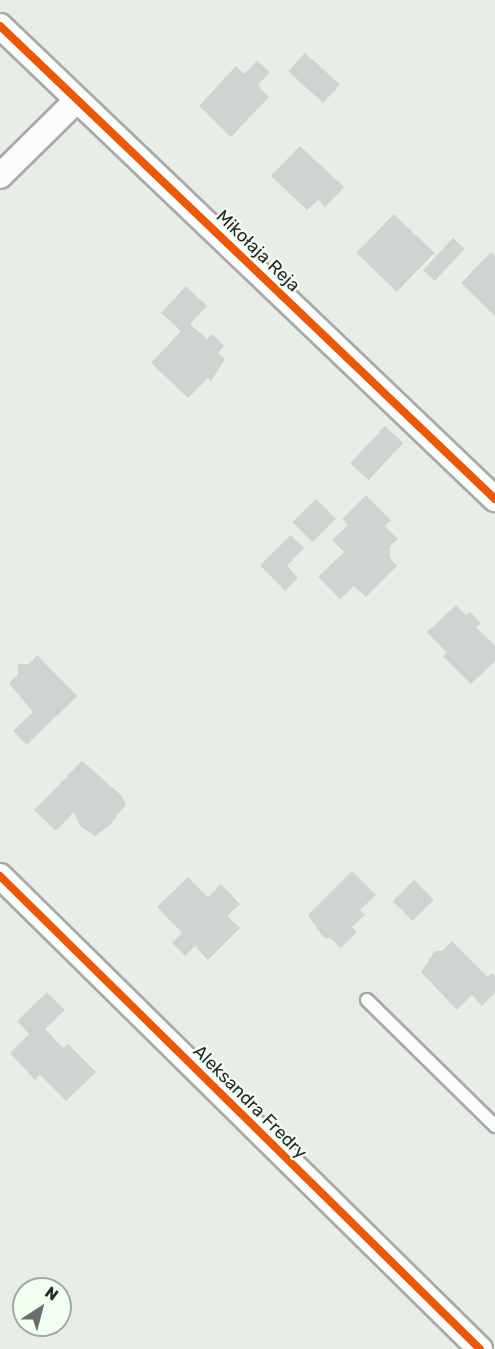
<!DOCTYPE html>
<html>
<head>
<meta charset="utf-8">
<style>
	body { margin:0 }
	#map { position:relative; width:495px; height:1349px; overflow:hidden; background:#e8ede8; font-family:Rubik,sans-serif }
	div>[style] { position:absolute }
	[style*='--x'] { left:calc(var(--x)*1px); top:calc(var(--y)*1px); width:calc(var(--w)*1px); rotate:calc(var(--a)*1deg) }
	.building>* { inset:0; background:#d0d4d0; transform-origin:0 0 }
	.roads { filter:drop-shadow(2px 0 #a7aba7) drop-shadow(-2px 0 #a7aba7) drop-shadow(0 2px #a7aba7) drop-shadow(0 -2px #a7aba7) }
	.lane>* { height:12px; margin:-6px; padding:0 6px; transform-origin:6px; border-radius:6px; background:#fcfcfc }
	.street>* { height:24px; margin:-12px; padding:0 12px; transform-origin:12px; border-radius:12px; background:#fcfcfc }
	.cycleway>* { height:8px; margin:-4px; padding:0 4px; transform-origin:4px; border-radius:4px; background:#e8590c }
	span { translate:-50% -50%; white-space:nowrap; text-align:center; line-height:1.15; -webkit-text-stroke:4.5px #f3fef2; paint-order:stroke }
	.street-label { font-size:18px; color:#262a26 }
	.north { position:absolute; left:12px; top:1277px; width:60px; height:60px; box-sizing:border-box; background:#f3fef2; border:2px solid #a1a9a0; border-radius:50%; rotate:36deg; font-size:16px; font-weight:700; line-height:24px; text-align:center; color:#262a26 }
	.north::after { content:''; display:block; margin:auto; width:21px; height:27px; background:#6a6e6a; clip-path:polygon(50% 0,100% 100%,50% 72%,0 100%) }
</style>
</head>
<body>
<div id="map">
	<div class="building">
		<div style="left:305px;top:53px;width:47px;height:25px;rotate:42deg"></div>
		<div style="clip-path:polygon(257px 61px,270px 72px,258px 85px,269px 97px,231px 137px,199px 106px,236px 66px,244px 74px)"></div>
		<div style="clip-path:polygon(300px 146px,344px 187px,325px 207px,318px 200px,307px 210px,271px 176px)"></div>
		<div style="left:394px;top:214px;width:56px;height:54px;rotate:44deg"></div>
		<div style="left:453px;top:238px;width:16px;height:44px;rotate:43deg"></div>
		<div style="clip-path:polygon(491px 252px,495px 256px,495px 316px,461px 283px)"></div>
		<div style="clip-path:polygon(186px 286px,207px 306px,190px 324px,207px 339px,212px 334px,224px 346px,218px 353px,225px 359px,211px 381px,208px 378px,188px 398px,151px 363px,181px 331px,161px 313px)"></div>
		<div style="left:385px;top:426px;width:25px;height:51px;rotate:43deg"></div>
		<div style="clip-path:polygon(366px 495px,391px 520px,385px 526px,398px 539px,390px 546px,390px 558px,397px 566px,366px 597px,354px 586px,340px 599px,318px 577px,344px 552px,332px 540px,348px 525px,342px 519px)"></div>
		<div style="left:316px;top:499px;width:28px;height:33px;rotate:45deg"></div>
		<div style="clip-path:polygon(291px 535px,304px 548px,287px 566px,298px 578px,285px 591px,260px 565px)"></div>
		<div style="clip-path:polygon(456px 605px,466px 615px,470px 612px,481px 623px,476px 627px,495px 646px,495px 661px,471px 684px,443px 656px,447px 653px,427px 632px)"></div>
		<div style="clip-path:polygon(37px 655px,77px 696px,27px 745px,13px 731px,33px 712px,9px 683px,18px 674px,18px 664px,29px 664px)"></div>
		<div style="clip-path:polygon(82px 761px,121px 795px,126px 804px,110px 825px,95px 836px,80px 826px,74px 812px,56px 831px,34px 810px)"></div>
		<div style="clip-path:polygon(352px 871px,376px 895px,360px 910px,365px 915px,352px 927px,357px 932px,341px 948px,330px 938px,324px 938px,308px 915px)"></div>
		<div style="clip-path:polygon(188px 877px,208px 897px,221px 884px,240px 904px,227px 916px,240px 928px,208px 960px,195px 946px,185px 956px,172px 943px,182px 933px,157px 907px)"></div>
		<div style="left:414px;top:880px;width:28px;height:30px;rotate:45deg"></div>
		<div style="clip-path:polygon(452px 941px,488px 977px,492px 973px,495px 976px,495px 993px,482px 1006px,472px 995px,457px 1010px,421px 972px,435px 951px,442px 951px)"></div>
		<div style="clip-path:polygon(47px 992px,65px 1010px,45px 1029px,63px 1048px,68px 1044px,96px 1072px,66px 1101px,40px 1075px,35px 1080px,10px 1053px,29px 1034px,17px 1021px)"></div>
	</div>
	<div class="roads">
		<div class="lane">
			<div style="--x:367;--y:1000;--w:180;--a:44.5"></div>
		</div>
		<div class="street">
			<div style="--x:0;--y:26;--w:685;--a:43.7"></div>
			<div style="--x:0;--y:176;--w:108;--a:-44.6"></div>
			<div style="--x:0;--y:876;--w:674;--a:44.58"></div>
		</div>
	</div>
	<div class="cycleway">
		<div style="--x:0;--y:26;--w:685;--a:43.7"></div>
		<div style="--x:0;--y:876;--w:674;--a:44.58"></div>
	</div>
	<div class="street-label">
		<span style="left:258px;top:251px;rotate:44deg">Mikołaja Reja</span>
		<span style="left:250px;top:1102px;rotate:45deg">Aleksandra Fredry</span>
	</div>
	<div class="north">N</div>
</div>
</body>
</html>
